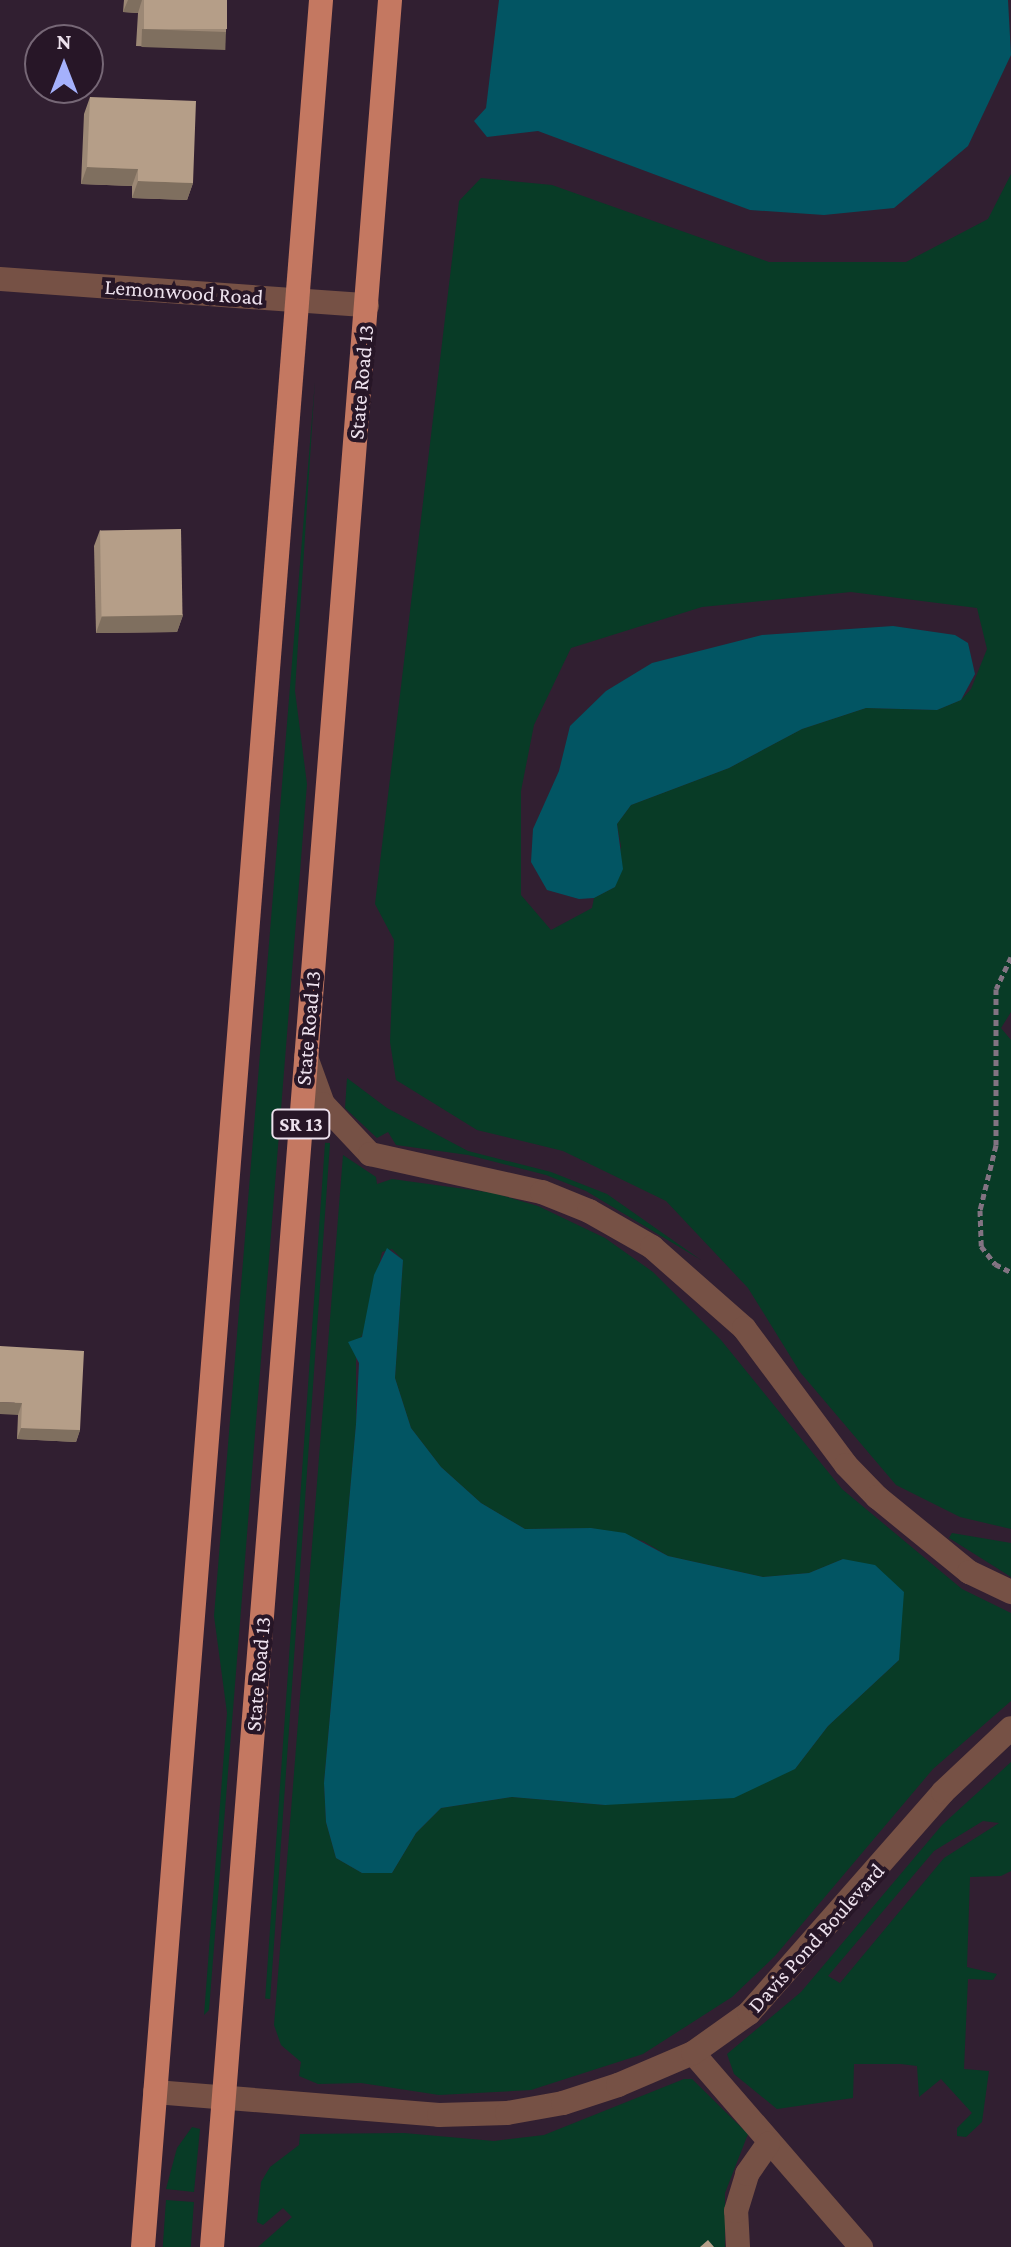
<!DOCTYPE html>
<html>
<head>
<meta charset="utf-8">
<style>
	body { margin:0 }
	#map { position:relative; width:1011px; height:2247px; overflow:hidden; background:#311f31; font-family:"Crimson Pro",serif }
	div>[style] { position:absolute }
	[style*='--x'] { left:calc(var(--x)*1px); top:calc(var(--y)*1px); width:calc(var(--w)*1px); rotate:calc(var(--a)*1deg) }
	.green>* { inset:0; background:#083b26; transform-origin:0 0 }
	.water>* { inset:0; background:#025563 }
	.path>* { height:5px; margin-top:-2.5px; transform-origin:0; background:repeating-linear-gradient(90deg,#827382 0 6px,transparent 0 10px) }
	.minor>* { height:24px; margin:-12px; padding:0 12px; transform-origin:12px; border-radius:12px; background:#765145 }
	.major>* { height:24px; margin:-12px; padding:0 12px; transform-origin:12px; border-radius:12px; background:#c47861 }
	.wall>* { inset:0; background:#9c8875 }
	.shaded-wall>* { inset:0; background:#7f6f5f; transform-origin:0 0 }
	.building>* { inset:0; background:#b59e88; transform-origin:0 0 }
	span { translate:-50% -50%; white-space:nowrap; text-align:center; line-height:1.15; -webkit-text-stroke:8px #271627; paint-order:stroke }
	.shield-label span { padding:2px 6px; background:#271627; border:2px solid; border-radius:6px; -webkit-text-stroke-width:0 }
	.shield-label { font-size:20px; color:#ede1ed; font-weight:700 }
	.street-label { font-size:22px; color:#ede1ed }
	.north { position:absolute; left:24px; top:24px; width:80px; height:80px; box-sizing:border-box; background:#271627; border:2px solid #766776; border-radius:50%; rotate:0deg; font-size:22px; font-weight:700; line-height:32px; text-align:center; color:#ede1ed }
	.north::after { content:''; display:block; margin:auto; width:28px; height:36px; background:#a5b1fc; clip-path:polygon(50% 0,100% 100%,50% 72%,0 100%) }
</style>
</head>
<body>
<div id="map">
	<div class="green">
		<div style="clip-path:polygon(evenodd,1011px 174px,1011px 1012px,1001px 1028px,1011px 1040px,1011px 1529px,960px 1517px,896px 1485px,800px 1372px,748px 1288px,666px 1201px,563px 1151px,477px 1130px,396px 1080px,390px 1042px,394px 940px,375px 904px,459px 201px,481px 178px,552px 185px,769px 262px,906px 262px,988px 219px,1011px 174px,851px 592px,977px 608px,987px 649px,971px 689px,961px 700px,937px 710px,866px 708px,802px 729px,729px 768px,631px 805px,617px 824px,621px 846px,615px 887px,594px 898px,592px 908px,551px 930px,521px 895px,521px 791px,534px 725px,571px 648px,702px 607px,851px 592px)"></div>
		<div style="clip-path:polygon(315px 381px,295px 691px,307px 784px,209px 2010px,204px 2015px,227px 1713px,214px 1616px)"></div>
		<div style="clip-path:polygon(347px 1078px,387px 1108px,468px 1151px,551px 1172px,607px 1194px,701px 1260px,586px 1191px,546px 1175px,468px 1155px,396px 1145px,388px 1132px,377px 1138px,345px 1108px)"></div>
		<div style="left:330px;top:1143px;width:858px;height:5px;rotate:94deg"></div>
		<div style="clip-path:polygon(evenodd,343px 1155px,376px 1177px,377px 1184px,392px 1179px,494px 1193px,538px 1206px,605px 1238px,653px 1272px,721px 1340px,842px 1489px,962px 1589px,1011px 1613px,1011px 1701px,933px 1769px,775px 1956px,732px 1997px,643px 2054px,531px 2090px,439px 2095px,361px 2083px,318px 2084px,299px 2076px,301px 2062px,281px 2045px,274px 2025px,343px 1155px,392px 1249px,403px 1260px,395px 1378px,411px 1428px,441px 1467px,481px 1503px,525px 1529px,591px 1528px,643px 1541px,668px 1556px,763px 1577px,809px 1573px,843px 1559px,899px 1660px,828px 1726px,795px 1769px,605px 1805px,512px 1797px,441px 1808px,416px 1833px,392px 1873px,362px 1873px,336px 1858px,326px 1822px,324px 1783px,356px 1424px,356px 1349px,366px 1326px,382px 1252px,392px 1249px)"></div>
		<div style="clip-path:polygon(952px 1533px,1011px 1543px,1011px 1577px,949px 1538px)"></div>
		<div style="clip-path:polygon(evenodd,1011px 1762px,1011px 1871px,1001px 1876px,970px 1877px,967px 1967px,997px 1974px,993px 1980px,968px 1979px,964px 2069px,989px 2071px,982px 2122px,966px 2137px,957px 2136px,957px 2128px,972px 2113px,941px 2079px,919px 2097px,917px 2066px,901px 2064px,854px 2064px,853px 2098px,777px 2109px,734px 2074px,727px 2054px,801px 1992px,942px 1825px,1011px 1762px,983px 1821px,999px 1823px,944px 1858px,840px 1983px,828px 1976px,934px 1851px,983px 1821px)"></div>
		<div style="clip-path:polygon(684px 2079px,692px 2079px,748px 2134px,725px 2193px,725px 2247px,258px 2247px,292px 2217px,283px 2208px,263px 2225px,257px 2222px,261px 2182px,270px 2167px,299px 2145px,300px 2134px,404px 2133px,494px 2141px,544px 2135px)"></div>
		<div style="clip-path:polygon(192px 2127px,200px 2129px,194px 2192px,166px 2189px,177px 2148px)"></div>
		<div style="left:166px;top:2200px;width:28px;height:47px;rotate:4deg"></div>
	</div>
	<div class="water">
		<div style="clip-path:polygon(499px 0,1008px 0,1011px 55px,968px 146px,894px 208px,824px 215px,750px 210px,538px 131px,487px 137px,474px 121px,486px 108px)"></div>
		<div style="clip-path:polygon(893px 626px,955px 635px,968px 643px,975px 674px,961px 700px,937px 710px,866px 708px,802px 729px,729px 768px,631px 805px,617px 824px,623px 869px,615px 887px,594px 898px,579px 899px,547px 890px,531px 862px,533px 829px,559px 771px,570px 726px,606px 691px,652px 663px,762px 635px)"></div>
		<div style="clip-path:polygon(387px 1248px,403px 1260px,395px 1378px,411px 1428px,441px 1467px,481px 1503px,525px 1529px,591px 1528px,625px 1533px,668px 1556px,763px 1577px,809px 1573px,843px 1559px,875px 1565px,904px 1592px,899px 1660px,828px 1726px,795px 1769px,734px 1798px,605px 1805px,512px 1797px,441px 1808px,416px 1833px,392px 1873px,362px 1873px,336px 1858px,326px 1822px,324px 1783px,356px 1424px,359px 1363px,348px 1342px,362px 1337px,374px 1275px)"></div>
	</div>
	<div class="path">
		<div style="--x:1011;--y:957;--w:35;--a:115"></div>
		<div style="--x:996;--y:989;--w:156;--a:90"></div>
		<div style="--x:996;--y:1145;--w:67;--a:103.8"></div>
		<div style="--x:980;--y:1210;--w:36;--a:88"></div>
		<div style="--x:981;--y:1246;--w:23;--a:52"></div>
		<div style="--x:995;--y:1264;--w:18;--a:27"></div>
	</div>
	<div class="minor">
		<div style="--x:0;--y:279;--w:368;--a:4.1"></div>
		<div style="--x:306;--y:1057;--w:50;--a:70.1"></div>
		<div style="--x:323;--y:1104;--w:69;--a:46.8"></div>
		<div style="--x:370;--y:1154;--w:176;--a:12.5"></div>
		<div style="--x:542;--y:1192;--w:51;--a:22"></div>
		<div style="--x:589;--y:1211;--w:73;--a:29.7"></div>
		<div style="--x:652;--y:1247;--w:123;--a:41.4"></div>
		<div style="--x:744;--y:1328;--w:171;--a:53.3"></div>
		<div style="--x:846;--y:1465;--w:45;--a:45.9"></div>
		<div style="--x:877;--y:1497;--w:119;--a:39.2"></div>
		<div style="--x:969;--y:1572;--w:47;--a:25.5"></div>
		<div style="--x:693;--y:2053;--w:257;--a:49.1"></div>
		<div style="--x:155;--y:2092;--w:285;--a:4.6"></div>
		<div style="--x:439;--y:2115;--w:68;--a:-1.7"></div>
		<div style="--x:507;--y:2113;--w:57;--a:-10.1"></div>
		<div style="--x:563;--y:2103;--w:58;--a:-18.1"></div>
		<div style="--x:618;--y:2085;--w:82;--a:-23.1"></div>
		<div style="--x:693;--y:2053;--w:69;--a:-35.5"></div>
		<div style="--x:749;--y:2013;--w:294;--a:-48.7"></div>
		<div style="--x:943;--y:1792;--w:93;--a:-43.3"></div>
		<div style="--x:738;--y:2247;--w:36;--a:-93"></div>
		<div style="--x:736;--y:2211;--w:39;--a:-73"></div>
		<div style="--x:747;--y:2174;--w:37;--a:-55"></div>
	</div>
	<div class="major">
		<div style="--x:143;--y:2247;--w:2254;--a:-85.47"></div>
		<div style="--x:212;--y:2247;--w:2254;--a:-85.47"></div>
	</div>
	<div class="wall">
		<div style="clip-path:polygon(124px 0,227px 0,226px 32px,220px 49px,136px 46px,138px 13px,123px 12px)"></div>
		<div style="clip-path:polygon(90px 97px,193px 183px,187px 200px,132px 198px,132px 186px,81px 184px,84px 114px)"></div>
		<div style="clip-path:polygon(100px 530px,183px 615px,177px 632px,96px 633px,94px 546px)"></div>
		<div style="clip-path:polygon(0 1346px,80px 1430px,76px 1442px,17px 1439px,18px 1415px)"></div>
	</div>
	<div class="shaded-wall">
		<div style="clip-path:polygon(128px 0,142px 0,138px 13px,123px 12px)"></div>
		<div style="left:142px;top:29px;width:84px;height:18px;rotate:2deg"></div>
		<div style="clip-path:polygon(87px 167px,138px 169px,132px 186px,81px 184px)"></div>
		<div style="clip-path:polygon(138px 181px,193px 183px,187px 200px,132px 198px)"></div>
		<div style="clip-path:polygon(183px 615px,177px 632px,96px 633px,102px 616px)"></div>
		<div style="clip-path:polygon(0 1402px,22px 1403px,18px 1415px,0 1414px)"></div>
		<div style="clip-path:polygon(21px 1428px,80px 1430px,76px 1442px,17px 1439px)"></div>
	</div>
	<div class="building">
		<div style="left:144px;top:0;width:83px;height:29px"></div>
		<div style="clip-path:polygon(90px 97px,196px 101px,193px 183px,138px 181px,138px 169px,87px 167px)"></div>
		<div style="left:181px;top:529px;width:86px;height:81px;rotate:89deg"></div>
		<div style="clip-path:polygon(0 1346px,84px 1351px,80px 1430px,21px 1428px,22px 1403px,0 1402px)"></div>
		<div style="clip-path:polygon(708px 2240px,714px 2247px,700px 2247px)"></div>
	</div>
	<div class="shield-label">
		<span style="left:301px;top:1124px">SR 13</span>
	</div>
	<div class="street-label">
		<span style="left:184px;top:292px;rotate:4deg">Lemonwood Road</span>
		<span style="left:361px;top:382px;rotate:-85deg">State Road 13</span>
		<span style="left:308px;top:1028px;rotate:-85deg">State Road 13</span>
		<span style="left:258px;top:1674px;rotate:-85deg">State Road 13</span>
		<span style="left:816px;top:1938px;rotate:-48deg">Davis Pond Boulevard</span>
	</div>
	<div class="north">N</div>
</div>
</body>
</html>
